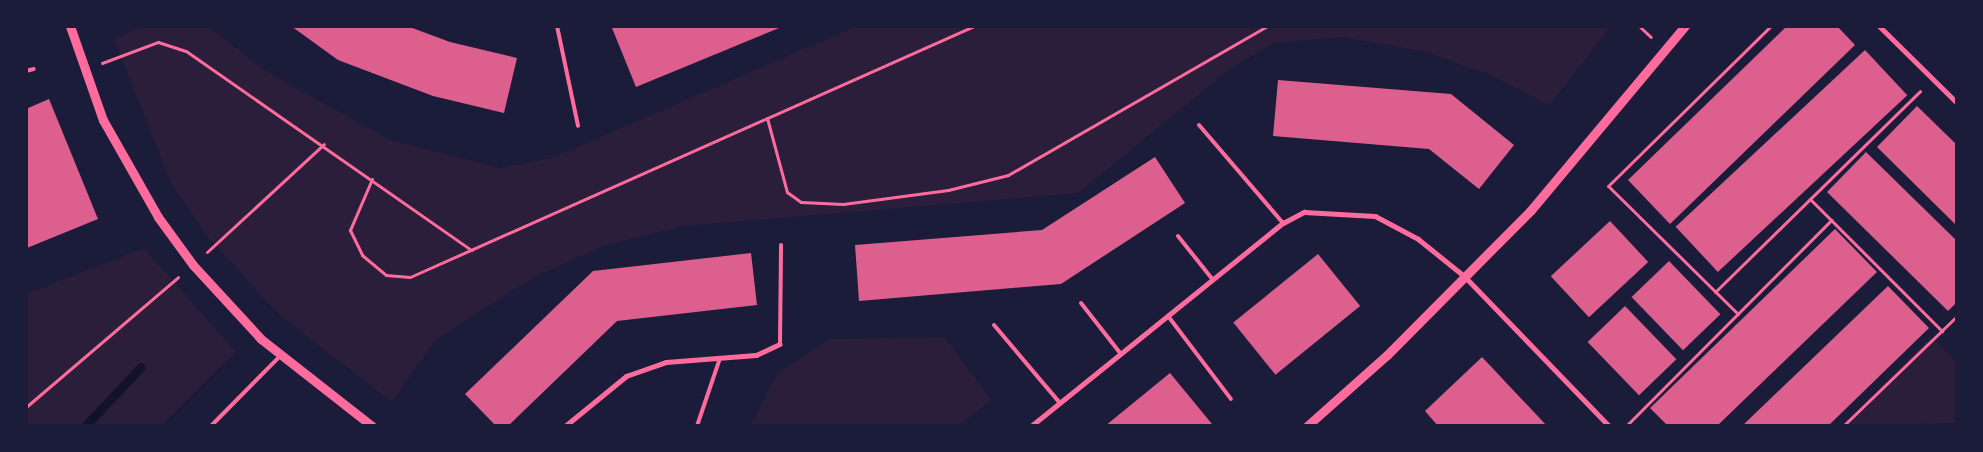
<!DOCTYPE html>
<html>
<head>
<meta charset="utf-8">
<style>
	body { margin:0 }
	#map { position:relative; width:1983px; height:452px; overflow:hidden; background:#1b1b3a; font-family:Commissioner,sans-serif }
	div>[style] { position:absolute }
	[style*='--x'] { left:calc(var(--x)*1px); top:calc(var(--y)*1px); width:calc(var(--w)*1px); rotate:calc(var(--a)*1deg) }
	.green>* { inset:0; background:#2a1e3b }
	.stream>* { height:9px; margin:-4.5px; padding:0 4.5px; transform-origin:4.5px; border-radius:4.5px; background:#12122b }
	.building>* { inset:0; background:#dd5f8e; transform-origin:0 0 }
	.path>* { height:3px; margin:-1.5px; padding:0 1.5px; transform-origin:1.5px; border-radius:1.5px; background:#ff6b9d }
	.service>* { height:4px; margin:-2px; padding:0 2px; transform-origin:2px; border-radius:2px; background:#ff6b9d }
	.minor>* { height:5px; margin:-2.5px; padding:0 2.5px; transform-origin:2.5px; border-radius:2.5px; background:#ff6b9d }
	.tertiary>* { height:9px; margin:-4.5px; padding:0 4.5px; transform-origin:4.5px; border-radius:4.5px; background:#ff6b9d }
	span { translate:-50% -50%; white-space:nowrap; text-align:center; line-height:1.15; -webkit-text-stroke:5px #1b1b3a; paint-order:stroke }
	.frame { position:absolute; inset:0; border:28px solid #1b1b3a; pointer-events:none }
</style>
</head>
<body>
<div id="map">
	<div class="green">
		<div style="clip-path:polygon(143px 26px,208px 26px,267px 72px,388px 139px,500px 168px,552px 158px,857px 26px,1611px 26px,1549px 106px,1495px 77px,1426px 52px,1343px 37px,1273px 43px,1226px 72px,1078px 193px,684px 226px,607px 245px,538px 275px,436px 339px,392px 402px,277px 313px,208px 237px,171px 183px,114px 39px)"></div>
		<div style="clip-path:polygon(144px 248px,236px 352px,161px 426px,26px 426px,26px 294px)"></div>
		<div style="clip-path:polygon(945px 337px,991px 400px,958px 426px,750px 426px,777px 374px,829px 339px)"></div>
		<div style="clip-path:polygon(1931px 337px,1957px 363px,1957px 423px,1841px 426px)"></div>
	</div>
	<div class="stream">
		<div style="--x:85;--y:426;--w:81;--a:-46.5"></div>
	</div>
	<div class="building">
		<div style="clip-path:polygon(291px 26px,407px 26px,450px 42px,517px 58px,504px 113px,433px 96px,338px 60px)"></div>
		<div style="clip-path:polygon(617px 26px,784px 26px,636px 87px,612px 28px)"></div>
		<div style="clip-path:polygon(1787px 26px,1837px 26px,1855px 45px,1670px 224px,1628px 180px)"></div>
		<div style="left:1865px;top:50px;width:62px;height:259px;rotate:47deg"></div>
		<div style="clip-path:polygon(1278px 80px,1451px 94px,1514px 145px,1479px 189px,1429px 149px,1273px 136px)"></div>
		<div style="clip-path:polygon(49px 99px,98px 219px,27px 248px,26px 109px)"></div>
		<div style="clip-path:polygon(1917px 106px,1957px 145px,1957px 226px,1877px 147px)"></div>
		<div style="clip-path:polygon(1866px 152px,1957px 241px,1957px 302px,1948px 311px,1827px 192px)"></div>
		<div style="clip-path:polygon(1155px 157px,1185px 203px,1061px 284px,859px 301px,855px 245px,1042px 230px)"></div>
		<div style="left:1610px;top:221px;width:56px;height:81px;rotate:47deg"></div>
		<div style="clip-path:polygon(1835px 229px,1877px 272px,1717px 426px,1668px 426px,1650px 408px)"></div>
		<div style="clip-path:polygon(751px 253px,757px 305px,617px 321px,508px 426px,496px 426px,465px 394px,593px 271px)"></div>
		<div style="left:1318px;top:254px;width:67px;height:109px;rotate:51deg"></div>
		<div style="left:1669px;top:261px;width:74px;height:52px;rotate:46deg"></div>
		<div style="clip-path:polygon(1888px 286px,1929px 328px,1828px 426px,1742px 426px)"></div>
		<div style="left:1625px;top:306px;width:74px;height:52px;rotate:46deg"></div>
		<div style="clip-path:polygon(1482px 357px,1547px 426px,1438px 426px,1425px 411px)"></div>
		<div style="clip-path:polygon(1170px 373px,1212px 424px,1105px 426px)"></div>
	</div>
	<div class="path">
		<div style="--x:1639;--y:26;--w:16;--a:43"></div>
		<div style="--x:102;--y:63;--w:60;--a:-20.6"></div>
		<div style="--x:158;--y:42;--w:29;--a:18"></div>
		<div style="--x:186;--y:51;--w:348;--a:34.9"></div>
		<div style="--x:767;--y:118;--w:77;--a:74.9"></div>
		<div style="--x:787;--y:192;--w:17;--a:36"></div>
		<div style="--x:801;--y:202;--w:42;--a:2.7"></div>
		<div style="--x:843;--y:204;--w:106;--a:-7.6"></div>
		<div style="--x:948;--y:190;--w:62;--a:-14"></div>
		<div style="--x:1008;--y:175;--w:299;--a:-29.9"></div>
		<div style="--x:372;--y:179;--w:56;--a:113.3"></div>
		<div style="--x:350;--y:230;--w:28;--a:64"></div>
		<div style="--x:362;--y:255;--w:31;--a:40"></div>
		<div style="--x:386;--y:275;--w:24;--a:5"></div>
		<div style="--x:410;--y:277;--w:617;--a:-23.99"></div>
		<div style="--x:1810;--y:199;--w:187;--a:45"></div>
		<div style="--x:207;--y:252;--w:159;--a:-42.7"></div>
		<div style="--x:1715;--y:292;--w:287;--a:-44.4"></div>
		<div style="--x:1738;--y:314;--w:182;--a:-135.4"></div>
		<div style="--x:1608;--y:186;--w:228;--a:-44.5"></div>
		<div style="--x:26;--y:407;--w:200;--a:-40.5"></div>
		<div style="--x:1626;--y:426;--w:291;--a:-45.1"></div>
		<div style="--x:1843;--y:426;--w:158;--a:-44"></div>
	</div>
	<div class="service">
		<div style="--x:557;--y:26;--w:102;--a:78.1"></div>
		<div style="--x:26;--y:71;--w:8;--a:-14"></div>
		<div style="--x:1199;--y:125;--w:129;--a:49.4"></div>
		<div style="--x:1178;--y:236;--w:56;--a:51.5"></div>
		<div style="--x:1081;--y:303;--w:65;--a:51.9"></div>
		<div style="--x:1168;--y:316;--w:104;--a:52.8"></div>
		<div style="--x:994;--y:325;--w:102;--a:49.8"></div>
		<div style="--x:780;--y:344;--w:99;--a:-89.4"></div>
		<div style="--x:211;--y:426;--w:100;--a:-45.4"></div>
		<div style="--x:697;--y:426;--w:72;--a:-71.3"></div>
	</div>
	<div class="minor">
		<div style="--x:1879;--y:26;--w:110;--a:44.6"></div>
		<div style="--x:565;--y:426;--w:79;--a:-39.3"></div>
		<div style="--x:626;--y:376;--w:42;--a:-19.3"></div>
		<div style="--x:666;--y:362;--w:90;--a:-4.4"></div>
		<div style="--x:756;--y:355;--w:26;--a:-25"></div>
		<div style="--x:1031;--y:426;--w:324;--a:-38.9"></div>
		<div style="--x:1283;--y:223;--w:24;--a:-28"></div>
		<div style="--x:1304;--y:212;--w:71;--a:3.2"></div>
		<div style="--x:1375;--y:216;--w:49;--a:28.1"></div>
		<div style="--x:1418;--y:239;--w:59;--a:38.8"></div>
		<div style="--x:1464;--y:276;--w:209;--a:46"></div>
	</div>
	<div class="tertiary">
		<div style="--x:70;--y:26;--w:100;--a:70.7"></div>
		<div style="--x:103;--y:120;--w:112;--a:60.4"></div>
		<div style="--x:158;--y:217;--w:59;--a:53.9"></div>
		<div style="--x:193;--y:265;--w:100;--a:47.4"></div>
		<div style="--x:261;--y:339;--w:141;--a:38.1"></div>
		<div style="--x:1307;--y:426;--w:107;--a:-41.6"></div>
		<div style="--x:1387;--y:355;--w:204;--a:-45.2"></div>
		<div style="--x:1531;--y:210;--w:240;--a:-50.1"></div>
	</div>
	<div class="frame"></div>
</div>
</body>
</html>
